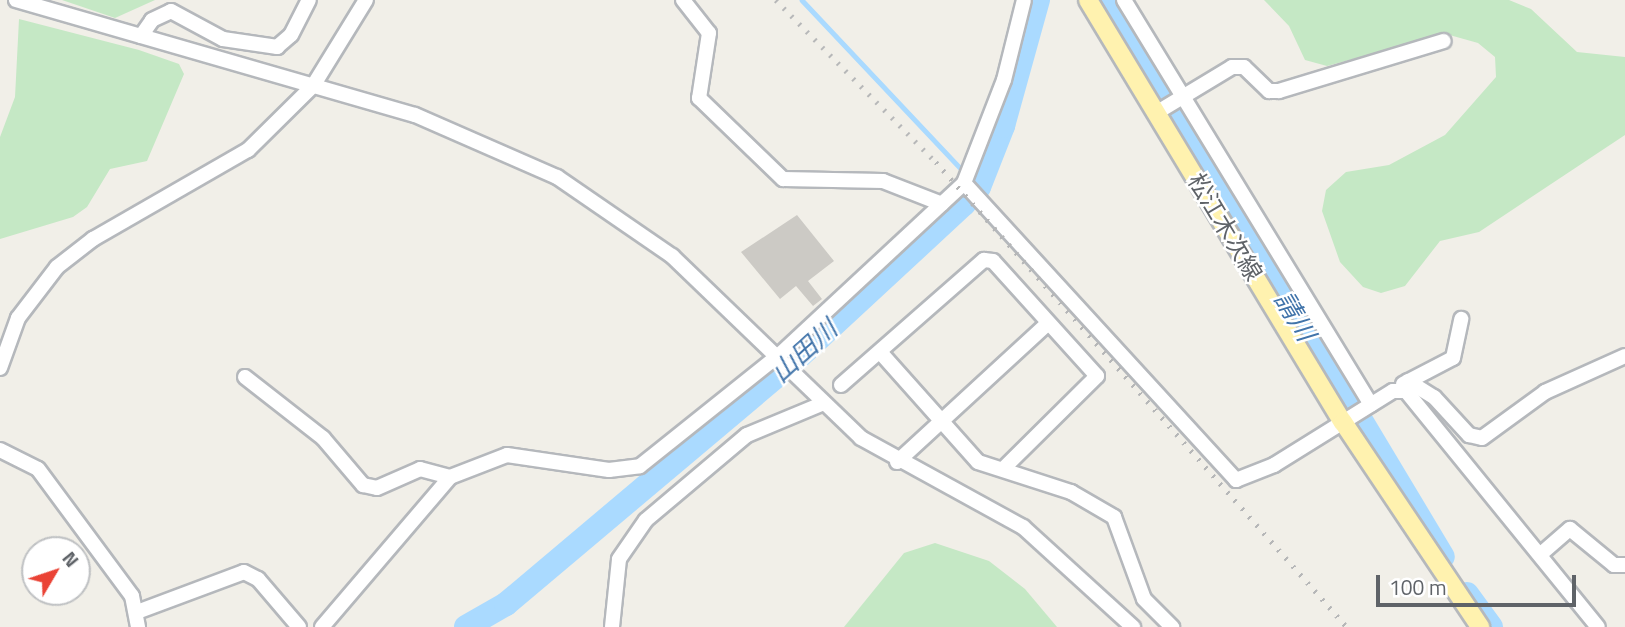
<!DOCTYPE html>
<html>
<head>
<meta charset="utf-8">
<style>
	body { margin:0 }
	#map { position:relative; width:1625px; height:627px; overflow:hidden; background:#f1efe8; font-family:"Titillium Web","Noto Sans JP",sans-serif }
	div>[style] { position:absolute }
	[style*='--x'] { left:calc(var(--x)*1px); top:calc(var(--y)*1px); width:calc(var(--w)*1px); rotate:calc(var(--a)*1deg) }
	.green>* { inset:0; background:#c5e8c5 }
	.stream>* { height:4.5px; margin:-2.25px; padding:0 2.25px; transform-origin:2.25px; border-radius:2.25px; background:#aadaff }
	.river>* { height:24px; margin:-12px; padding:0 12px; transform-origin:12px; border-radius:12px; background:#aadaff }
	.building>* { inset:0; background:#cccac5 }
	.roads { filter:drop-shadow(2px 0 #b5b8bc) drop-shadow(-2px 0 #b5b8bc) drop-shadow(0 2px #b5b8bc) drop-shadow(0 -2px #b5b8bc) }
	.minor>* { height:14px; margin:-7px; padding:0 7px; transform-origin:7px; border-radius:7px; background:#fff }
	.major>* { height:18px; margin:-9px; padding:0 9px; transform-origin:9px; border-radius:9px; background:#fff2af }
	.rail>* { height:4.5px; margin-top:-2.25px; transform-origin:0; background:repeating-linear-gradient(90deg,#b6b7b8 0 2px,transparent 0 11px) }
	span { translate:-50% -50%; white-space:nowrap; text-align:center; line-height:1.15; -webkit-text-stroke:5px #fff; paint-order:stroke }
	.street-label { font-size:24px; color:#5f6368 }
	.water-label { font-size:26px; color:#4174aa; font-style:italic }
	.north { position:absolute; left:21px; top:536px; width:70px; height:70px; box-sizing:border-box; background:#fff; border:2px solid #bfc1c3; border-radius:50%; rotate:51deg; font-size:19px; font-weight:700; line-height:28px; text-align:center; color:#5f6368 }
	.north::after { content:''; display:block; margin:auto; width:24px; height:32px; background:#ea4335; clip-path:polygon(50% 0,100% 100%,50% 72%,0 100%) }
	.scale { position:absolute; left:1376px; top:575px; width:200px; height:32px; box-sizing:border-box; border:4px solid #5f6368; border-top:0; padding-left:9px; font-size:21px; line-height:24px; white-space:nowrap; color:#5f6368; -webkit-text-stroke:5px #fff; paint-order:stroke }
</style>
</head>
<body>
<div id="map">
	<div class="green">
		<div style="clip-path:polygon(62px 0,155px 0,115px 18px)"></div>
		<div style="clip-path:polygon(1264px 0,1509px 0,1531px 9px,1577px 52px,1625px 57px,1625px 135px,1479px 232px,1440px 241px,1405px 286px,1381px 293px,1363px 287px,1340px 262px,1322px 211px,1326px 190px,1346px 172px,1389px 165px,1445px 135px,1496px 77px,1495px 57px,1478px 43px,1446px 34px,1327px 66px,1305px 60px,1289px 26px)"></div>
		<div style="clip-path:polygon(19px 19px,139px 50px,179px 64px,184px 74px,147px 161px,110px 169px,87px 207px,73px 217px,0 239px,0 137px,15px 97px)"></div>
		<div style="clip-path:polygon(935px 543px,989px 561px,1025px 589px,1057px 627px,844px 627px,904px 553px)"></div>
	</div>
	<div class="stream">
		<div style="--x:802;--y:0;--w:232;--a:46.7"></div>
		<div style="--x:975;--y:182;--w:6;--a:51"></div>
	</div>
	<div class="river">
		<div style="--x:1109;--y:0;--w:649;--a:59.05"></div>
		<div style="--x:1467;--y:594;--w:41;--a:54"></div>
		<div style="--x:466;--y:627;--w:46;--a:-29.9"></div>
		<div style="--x:506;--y:604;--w:370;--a:-40.1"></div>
		<div style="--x:789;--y:366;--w:238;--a:-42.8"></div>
		<div style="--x:964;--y:204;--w:23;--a:-49"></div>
		<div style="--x:979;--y:187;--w:66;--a:-68.5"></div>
		<div style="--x:1003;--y:126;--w:131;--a:-74.5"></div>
	</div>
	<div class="building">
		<div style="clip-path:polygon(797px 215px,834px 261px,808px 281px,822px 299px,813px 306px,796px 286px,780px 299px,741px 252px)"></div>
	</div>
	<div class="roads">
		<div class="minor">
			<div style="--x:16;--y:0;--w:415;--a:16.1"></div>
			<div style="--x:415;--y:115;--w:155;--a:23.6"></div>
			<div style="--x:557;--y:177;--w:140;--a:34.5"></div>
			<div style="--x:672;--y:256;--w:262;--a:43.9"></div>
			<div style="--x:861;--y:438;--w:185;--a:28.8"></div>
			<div style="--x:1023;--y:527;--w:149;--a:42.3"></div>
			<div style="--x:683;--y:0;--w:42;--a:51.8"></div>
			<div style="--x:709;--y:33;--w:66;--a:98.7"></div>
			<div style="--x:699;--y:98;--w:117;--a:44"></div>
			<div style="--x:783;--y:179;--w:100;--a:1.1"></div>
			<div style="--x:883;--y:181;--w:63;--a:21.3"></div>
			<div style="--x:1124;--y:0;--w:474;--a:58.6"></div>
			<div style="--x:141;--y:36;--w:19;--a:-55"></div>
			<div style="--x:152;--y:20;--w:21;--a:-25"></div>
			<div style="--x:171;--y:11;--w:59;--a:28.3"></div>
			<div style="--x:223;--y:39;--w:55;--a:8.4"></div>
			<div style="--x:277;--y:47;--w:18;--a:-41"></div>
			<div style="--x:291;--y:35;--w:39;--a:-63"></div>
			<div style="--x:1156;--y:113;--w:89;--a:-31.2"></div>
			<div style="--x:1232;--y:67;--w:12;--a:0"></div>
			<div style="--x:1244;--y:67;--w:35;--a:44"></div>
			<div style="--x:1269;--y:91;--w:10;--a:0"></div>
			<div style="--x:1279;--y:91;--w:172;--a:-16.9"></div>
			<div style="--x:964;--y:183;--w:403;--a:47.5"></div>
			<div style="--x:1236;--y:480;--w:41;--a:-21.5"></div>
			<div style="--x:1274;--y:465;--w:140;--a:-31.9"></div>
			<div style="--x:1393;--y:391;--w:13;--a:0"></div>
			<div style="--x:1406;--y:391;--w:304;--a:50.9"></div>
			<div style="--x:880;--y:352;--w:147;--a:48.3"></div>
			<div style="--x:978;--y:462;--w:98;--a:17.9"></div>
			<div style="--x:1071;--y:492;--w:50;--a:30.2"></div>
			<div style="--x:1114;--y:517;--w:87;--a:69.9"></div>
			<div style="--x:1144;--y:599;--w:40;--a:45"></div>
			<div style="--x:0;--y:368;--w:53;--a:-70.2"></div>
			<div style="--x:18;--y:318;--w:64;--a:-52.6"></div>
			<div style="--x:57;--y:267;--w:46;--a:-37.9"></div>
			<div style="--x:93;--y:239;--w:179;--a:-29.9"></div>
			<div style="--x:248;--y:150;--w:91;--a:-44.6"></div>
			<div style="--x:313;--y:86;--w:101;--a:-58.4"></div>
			<div style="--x:245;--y:377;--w:99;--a:38"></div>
			<div style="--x:323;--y:438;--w:62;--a:49.6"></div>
			<div style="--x:363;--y:485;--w:14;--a:12"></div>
			<div style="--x:377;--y:488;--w:47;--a:-23.8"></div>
			<div style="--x:420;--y:469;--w:31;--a:15"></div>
			<div style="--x:1408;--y:381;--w:31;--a:32"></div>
			<div style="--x:1434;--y:397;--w:52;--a:47.4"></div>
			<div style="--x:1469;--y:435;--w:13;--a:13"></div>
			<div style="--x:1482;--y:438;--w:78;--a:-36.1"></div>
			<div style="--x:1545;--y:392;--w:88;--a:-24.2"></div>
			<div style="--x:1403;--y:384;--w:56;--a:-27.5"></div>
			<div style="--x:1453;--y:358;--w:40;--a:-78"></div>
			<div style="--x:841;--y:385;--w:190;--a:-41.2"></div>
			<div style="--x:984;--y:260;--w:9;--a:6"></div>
			<div style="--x:993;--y:261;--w:155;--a:47.9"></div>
			<div style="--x:1097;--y:376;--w:131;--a:135.3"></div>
			<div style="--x:0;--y:450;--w:42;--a:26.6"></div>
			<div style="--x:38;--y:469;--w:158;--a:53.5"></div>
			<div style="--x:132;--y:596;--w:32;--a:79"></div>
			<div style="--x:897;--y:462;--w:205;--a:-42.6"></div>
			<div style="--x:1542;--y:553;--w:37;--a:-41"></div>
			<div style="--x:1570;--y:529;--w:57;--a:39.3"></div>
			<div style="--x:1614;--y:565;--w:11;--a:0"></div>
			<div style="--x:137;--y:612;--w:114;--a:-20.5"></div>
			<div style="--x:244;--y:572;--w:16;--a:27"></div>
			<div style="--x:258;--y:579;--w:63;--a:49.5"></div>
			<div style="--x:322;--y:627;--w:197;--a:-49.5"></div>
			<div style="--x:450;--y:477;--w:61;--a:-21.1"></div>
			<div style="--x:507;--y:455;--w:103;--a:8.4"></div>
			<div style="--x:609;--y:470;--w:31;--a:-7"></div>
			<div style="--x:640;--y:466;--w:176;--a:-38.6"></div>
			<div style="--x:778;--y:356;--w:254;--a:-42.9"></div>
			<div style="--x:964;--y:183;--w:110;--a:-68.8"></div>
			<div style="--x:1004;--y:80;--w:82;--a:-76"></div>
			<div style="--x:612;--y:627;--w:68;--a:-84.1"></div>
			<div style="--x:619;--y:559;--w:47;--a:-55.3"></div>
			<div style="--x:646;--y:520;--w:132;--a:-40.1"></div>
			<div style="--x:747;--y:435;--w:83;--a:-22.6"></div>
		</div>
		<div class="major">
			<div style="--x:1088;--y:0;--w:493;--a:58.9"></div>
			<div style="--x:1343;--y:422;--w:247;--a:56.2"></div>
		</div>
	</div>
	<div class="rail">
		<div style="--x:776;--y:0;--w:228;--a:45.4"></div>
		<div style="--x:936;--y:162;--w:621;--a:48.53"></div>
	</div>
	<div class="street-label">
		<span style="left:1225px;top:227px;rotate:59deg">松江木次線</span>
	</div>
	<div class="water-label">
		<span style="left:1295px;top:316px;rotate:59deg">請川</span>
		<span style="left:804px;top:351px;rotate:-42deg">山田川</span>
	</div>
	<div class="north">N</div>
	<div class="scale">100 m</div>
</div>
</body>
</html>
